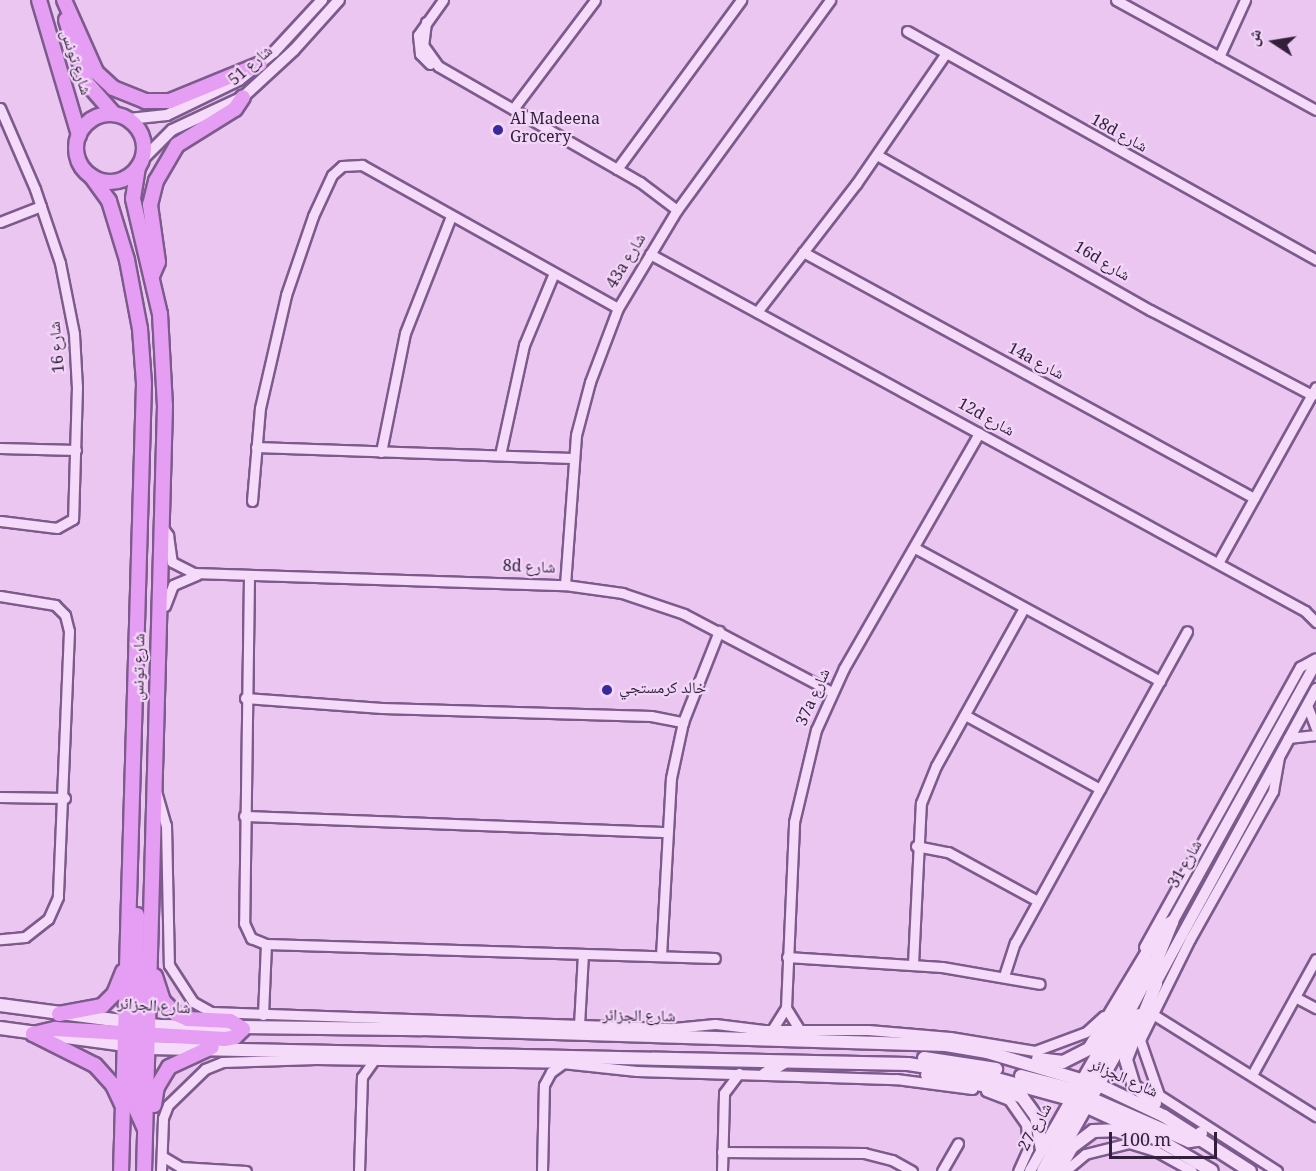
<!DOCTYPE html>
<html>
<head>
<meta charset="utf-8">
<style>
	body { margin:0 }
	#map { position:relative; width:1316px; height:1171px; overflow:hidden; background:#eac6f0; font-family:Georgia,"Noto Naskh Arabic",serif }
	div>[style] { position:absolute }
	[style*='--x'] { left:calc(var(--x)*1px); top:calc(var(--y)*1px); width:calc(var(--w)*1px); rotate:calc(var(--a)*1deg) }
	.roads { filter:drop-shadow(2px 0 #7c5b8c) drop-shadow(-2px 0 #7c5b8c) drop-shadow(0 2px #7c5b8c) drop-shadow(0 -2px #7c5b8c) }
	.minor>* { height:9px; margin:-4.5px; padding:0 4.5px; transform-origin:4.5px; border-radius:4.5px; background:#f5dafa }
	.tertiary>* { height:10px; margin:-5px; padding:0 5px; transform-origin:5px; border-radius:5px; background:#f5dafa }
	.secondary>* { height:12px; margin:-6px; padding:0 6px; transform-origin:6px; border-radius:6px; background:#f5dafa }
	.primary>* { height:14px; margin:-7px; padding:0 7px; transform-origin:7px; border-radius:7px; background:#e59ef3 }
	.primary>.ring { margin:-7px; padding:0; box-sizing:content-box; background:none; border:14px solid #e59ef3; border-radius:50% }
	.dots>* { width:16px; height:16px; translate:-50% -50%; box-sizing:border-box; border:3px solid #f2d6f7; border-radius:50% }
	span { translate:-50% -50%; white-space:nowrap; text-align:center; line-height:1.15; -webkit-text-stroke:4.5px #f2d6f7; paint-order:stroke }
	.street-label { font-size:16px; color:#311f3c }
	.poi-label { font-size:16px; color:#311f3c }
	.left { translate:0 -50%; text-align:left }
	.north { position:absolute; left:1244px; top:12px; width:60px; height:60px; -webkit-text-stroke:4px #f2d6f7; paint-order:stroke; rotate:282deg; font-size:16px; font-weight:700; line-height:24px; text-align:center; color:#311f3c }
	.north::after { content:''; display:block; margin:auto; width:21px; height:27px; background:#311f3c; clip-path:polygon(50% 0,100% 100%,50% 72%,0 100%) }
	.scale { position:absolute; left:1109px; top:1132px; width:108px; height:27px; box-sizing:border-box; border:3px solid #311f3c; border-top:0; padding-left:8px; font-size:18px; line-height:21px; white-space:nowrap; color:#311f3c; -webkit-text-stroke:4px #f2d6f7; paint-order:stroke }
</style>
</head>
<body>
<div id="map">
	<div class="roads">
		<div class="minor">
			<div style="--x:1116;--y:0;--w:228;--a:28.8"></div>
			<div style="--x:426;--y:22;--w:23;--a:97"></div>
			<div style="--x:423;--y:45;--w:26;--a:54"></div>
			<div style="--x:438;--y:66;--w:233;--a:29.9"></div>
			<div style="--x:640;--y:182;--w:46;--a:37.1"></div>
			<div style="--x:907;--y:31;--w:469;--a:29.2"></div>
			<div style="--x:1219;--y:57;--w:63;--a:-65.5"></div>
			<div style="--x:430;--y:64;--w:14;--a:-135"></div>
			<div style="--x:420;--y:54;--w:19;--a:-96"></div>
			<div style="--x:418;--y:35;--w:43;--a:-54.5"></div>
			<div style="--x:0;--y:108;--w:88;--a:66.6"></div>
			<div style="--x:35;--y:189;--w:78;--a:71.3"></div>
			<div style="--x:60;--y:263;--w:72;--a:78.8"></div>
			<div style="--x:74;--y:334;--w:53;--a:86.8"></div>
			<div style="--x:77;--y:387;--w:132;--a:91.7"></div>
			<div style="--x:73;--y:519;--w:18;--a:151"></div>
			<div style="--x:57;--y:528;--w:57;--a:-173"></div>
			<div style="--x:513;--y:109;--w:136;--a:-53"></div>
			<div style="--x:877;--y:155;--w:314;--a:29.6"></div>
			<div style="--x:1150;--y:310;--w:183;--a:27.7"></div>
			<div style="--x:617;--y:169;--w:210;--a:-53.7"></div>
			<div style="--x:0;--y:222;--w:44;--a:-21.3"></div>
			<div style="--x:803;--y:252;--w:514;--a:28.61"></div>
			<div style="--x:650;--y:254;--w:746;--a:28.59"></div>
			<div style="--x:1305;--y:611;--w:16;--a:45"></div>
			<div style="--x:757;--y:312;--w:162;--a:-52.3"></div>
			<div style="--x:856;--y:184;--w:159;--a:-55.5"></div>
			<div style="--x:256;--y:447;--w:316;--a:2"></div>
			<div style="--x:0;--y:448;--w:76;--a:1.5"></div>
			<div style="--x:381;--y:452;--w:121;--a:-78.6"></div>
			<div style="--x:405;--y:333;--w:126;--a:-68.5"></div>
			<div style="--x:500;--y:455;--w:113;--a:-77.7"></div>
			<div style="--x:524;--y:345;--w:78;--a:-67.4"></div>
			<div style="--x:252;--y:501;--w:93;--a:-85.1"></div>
			<div style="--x:260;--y:408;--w:116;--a:-77"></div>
			<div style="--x:286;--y:295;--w:83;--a:-71.1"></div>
			<div style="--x:313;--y:216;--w:45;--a:-65.1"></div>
			<div style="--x:332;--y:175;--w:13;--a:-42"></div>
			<div style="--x:342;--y:166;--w:20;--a:-3"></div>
			<div style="--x:362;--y:165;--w:293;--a:29.2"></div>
			<div style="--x:163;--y:528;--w:9;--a:54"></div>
			<div style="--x:168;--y:535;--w:27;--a:82"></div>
			<div style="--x:172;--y:562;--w:25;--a:27"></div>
			<div style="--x:194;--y:573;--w:371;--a:1.9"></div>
			<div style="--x:565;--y:585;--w:58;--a:8"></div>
			<div style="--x:622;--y:593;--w:65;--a:18.7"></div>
			<div style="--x:684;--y:614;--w:167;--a:27.8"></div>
			<div style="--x:915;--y:548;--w:279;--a:28.5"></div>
			<div style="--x:1218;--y:563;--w:201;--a:-60.9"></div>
			<div style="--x:249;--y:577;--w:346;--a:90.8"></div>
			<div style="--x:244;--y:923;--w:17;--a:65"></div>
			<div style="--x:251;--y:938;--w:16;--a:22"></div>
			<div style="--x:266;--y:944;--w:449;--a:1.8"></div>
			<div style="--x:565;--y:585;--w:150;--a:-85.8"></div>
			<div style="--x:576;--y:435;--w:55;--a:-75.2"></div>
			<div style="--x:590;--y:382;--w:79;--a:-69.3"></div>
			<div style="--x:618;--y:308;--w:114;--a:-59"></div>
			<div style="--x:677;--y:210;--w:260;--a:-53.9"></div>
			<div style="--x:0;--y:596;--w:56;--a:9.3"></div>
			<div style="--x:55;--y:605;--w:14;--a:45"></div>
			<div style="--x:65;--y:615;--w:16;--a:76"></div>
			<div style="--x:69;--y:631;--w:266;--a:92.4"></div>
			<div style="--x:58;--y:897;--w:24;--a:114"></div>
			<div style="--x:48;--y:919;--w:29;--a:142"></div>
			<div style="--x:25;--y:937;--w:25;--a:175"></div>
			<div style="--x:165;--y:606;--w:22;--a:-69"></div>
			<div style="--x:173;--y:585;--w:26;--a:-23"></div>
			<div style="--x:245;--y:698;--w:137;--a:4.2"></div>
			<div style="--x:382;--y:708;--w:269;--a:1.7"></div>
			<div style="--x:651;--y:716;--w:33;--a:11"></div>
			<div style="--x:1307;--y:705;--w:25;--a:69"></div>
			<div style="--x:965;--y:715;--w:154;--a:28.7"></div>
			<div style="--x:1288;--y:738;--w:28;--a:-6"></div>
			<div style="--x:156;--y:791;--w:35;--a:74"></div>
			<div style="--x:166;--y:825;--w:140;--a:88.8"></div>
			<div style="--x:169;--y:965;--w:44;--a:57"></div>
			<div style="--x:193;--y:1002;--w:21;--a:29"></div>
			<div style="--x:211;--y:1012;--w:463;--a:2"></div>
			<div style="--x:674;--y:1028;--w:41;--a:-5.6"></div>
			<div style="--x:715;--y:1024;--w:49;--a:7"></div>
			<div style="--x:764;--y:1030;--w:104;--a:0"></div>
			<div style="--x:868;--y:1030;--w:82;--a:4.9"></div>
			<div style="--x:950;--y:1037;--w:86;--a:9.4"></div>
			<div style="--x:1035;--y:1051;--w:54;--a:-20.4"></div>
			<div style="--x:1086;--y:1032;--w:24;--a:-42"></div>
			<div style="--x:0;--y:797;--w:65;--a:0.9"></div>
			<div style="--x:244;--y:816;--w:421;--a:2.2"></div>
			<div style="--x:916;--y:846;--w:33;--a:11"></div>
			<div style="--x:948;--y:852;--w:102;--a:28.6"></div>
			<div style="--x:1144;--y:947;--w:321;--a:-60.9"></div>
			<div style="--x:1300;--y:667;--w:18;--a:-29"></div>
			<div style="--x:661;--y:956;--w:178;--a:-86.8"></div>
			<div style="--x:671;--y:778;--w:57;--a:-77.9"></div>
			<div style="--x:683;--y:722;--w:98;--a:-68.4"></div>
			<div style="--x:787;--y:957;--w:155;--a:3.7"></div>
			<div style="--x:942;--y:967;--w:99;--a:9.8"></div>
			<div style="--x:913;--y:964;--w:161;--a:-87.2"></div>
			<div style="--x:921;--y:803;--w:40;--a:-68"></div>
			<div style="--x:936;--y:766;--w:181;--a:-60.9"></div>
			<div style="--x:1004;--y:976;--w:35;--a:-72"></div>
			<div style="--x:1015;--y:943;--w:356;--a:-61.1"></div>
			<div style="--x:1295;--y:997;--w:24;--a:28"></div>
			<div style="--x:786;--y:1008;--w:26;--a:58"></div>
			<div style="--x:1151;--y:1013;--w:195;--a:32"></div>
			<div style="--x:263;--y:1015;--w:71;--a:-87.6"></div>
			<div style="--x:579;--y:1025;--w:71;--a:-86.8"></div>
			<div style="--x:772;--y:1030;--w:26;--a:-58"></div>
			<div style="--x:786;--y:1008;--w:186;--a:-87.5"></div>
			<div style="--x:794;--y:822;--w:95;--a:-76.6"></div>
			<div style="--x:816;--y:730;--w:68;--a:-65.7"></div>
			<div style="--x:844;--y:668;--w:271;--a:-60.1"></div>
			<div style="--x:1253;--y:1073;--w:130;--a:-61.1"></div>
			<div style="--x:986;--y:1091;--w:25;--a:21"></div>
			<div style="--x:1009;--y:1100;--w:29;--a:55"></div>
			<div style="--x:1026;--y:1124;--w:25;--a:85"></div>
			<div style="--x:1028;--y:1149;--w:24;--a:114"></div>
			<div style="--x:722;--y:1152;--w:142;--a:0.4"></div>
			<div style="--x:864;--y:1153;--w:29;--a:14"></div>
			<div style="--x:892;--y:1160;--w:23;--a:29"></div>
			<div style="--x:162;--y:1156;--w:21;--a:31"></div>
			<div style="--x:180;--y:1167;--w:66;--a:3.5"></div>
			<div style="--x:161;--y:1171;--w:53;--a:-87.8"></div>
			<div style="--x:163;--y:1118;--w:14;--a:-69"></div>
			<div style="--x:168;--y:1105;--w:52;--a:-44.2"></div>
			<div style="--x:205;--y:1069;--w:18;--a:-22"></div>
			<div style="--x:222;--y:1062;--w:94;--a:-1.8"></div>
			<div style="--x:316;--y:1059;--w:246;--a:0.9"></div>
			<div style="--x:562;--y:1063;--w:75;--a:6.1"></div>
			<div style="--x:637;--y:1071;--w:259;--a:1.8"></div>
			<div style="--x:896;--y:1079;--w:77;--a:7.5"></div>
			<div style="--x:359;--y:1171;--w:94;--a:-88.2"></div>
			<div style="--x:362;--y:1077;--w:21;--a:-55"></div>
			<div style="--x:542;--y:1171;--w:86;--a:-88.7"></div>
			<div style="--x:544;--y:1085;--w:15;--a:-62"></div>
			<div style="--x:551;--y:1072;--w:14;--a:-36"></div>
			<div style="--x:722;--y:1171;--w:78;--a:-88.5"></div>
			<div style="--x:724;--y:1093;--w:25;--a:-53"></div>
			<div style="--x:942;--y:1171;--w:32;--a:-60"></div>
			<div style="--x:1065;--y:1171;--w:26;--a:-40"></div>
			<div style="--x:1085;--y:1154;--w:45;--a:-14"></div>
			<div style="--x:1129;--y:1143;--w:28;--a:17"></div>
			<div style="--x:1156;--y:1151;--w:41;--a:29.1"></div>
			<div style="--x:1277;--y:1171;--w:140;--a:-147.2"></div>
			<div style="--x:1159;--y:1095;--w:58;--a:-109.1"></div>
			<div style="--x:1140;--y:1040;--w:113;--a:-63.7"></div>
			<div style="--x:1190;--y:939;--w:170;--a:-60.7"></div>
			<div style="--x:1273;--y:791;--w:35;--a:-80"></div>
		</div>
		<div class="tertiary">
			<div style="--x:129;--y:119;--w:38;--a:-6"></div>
			<div style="--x:167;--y:115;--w:80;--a:-25.9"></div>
			<div style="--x:239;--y:80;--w:45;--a:-38.7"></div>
			<div style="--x:274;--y:52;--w:71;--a:-47.3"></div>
			<div style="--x:142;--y:160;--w:42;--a:-45"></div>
			<div style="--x:172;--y:130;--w:78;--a:-24.9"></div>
			<div style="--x:243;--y:97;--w:69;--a:-42.7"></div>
			<div style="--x:294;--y:50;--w:67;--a:-48"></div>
			<div style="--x:1169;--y:928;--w:303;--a:-61"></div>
			<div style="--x:1152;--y:990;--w:343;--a:-61.4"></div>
			<div style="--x:1030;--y:1171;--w:241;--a:-60.3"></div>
			<div style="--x:1051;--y:1171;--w:180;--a:-60.7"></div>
		</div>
		<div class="secondary">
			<div style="--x:0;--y:1005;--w:161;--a:7.5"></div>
			<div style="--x:160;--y:1026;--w:262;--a:0.7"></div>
			<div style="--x:422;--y:1029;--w:524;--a:1.75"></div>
			<div style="--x:946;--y:1045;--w:42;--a:9.7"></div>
			<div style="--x:987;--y:1052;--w:119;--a:16.6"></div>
			<div style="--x:1101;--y:1086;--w:70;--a:25.5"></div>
			<div style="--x:1164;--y:1116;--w:102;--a:32.6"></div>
			<div style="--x:0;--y:1028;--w:149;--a:7.7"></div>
			<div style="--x:148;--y:1048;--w:760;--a:1.21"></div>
			<div style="--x:908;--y:1064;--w:79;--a:8.7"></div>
			<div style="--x:986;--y:1076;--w:87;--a:15.3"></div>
			<div style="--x:1070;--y:1099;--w:98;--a:24.7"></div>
			<div style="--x:1159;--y:1140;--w:61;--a:30.3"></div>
			<div style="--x:924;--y:1058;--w:73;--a:8.7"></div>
			<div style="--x:1038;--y:1059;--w:25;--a:7"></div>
			<div style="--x:1063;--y:1062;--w:29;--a:-27"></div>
			<div style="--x:1089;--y:1049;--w:141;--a:-58.9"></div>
			<div style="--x:1162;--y:928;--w:12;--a:-31"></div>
			<div style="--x:1172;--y:922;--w:38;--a:112"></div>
			<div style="--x:1158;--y:957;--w:146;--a:118.1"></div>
			<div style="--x:1089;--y:1086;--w:20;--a:93"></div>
			<div style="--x:765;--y:1074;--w:22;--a:-32"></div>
			<div style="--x:927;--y:1075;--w:77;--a:10.4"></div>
			<div style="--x:1003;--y:1089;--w:21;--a:23"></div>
			<div style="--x:1022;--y:1097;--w:24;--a:54"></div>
			<div style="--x:1036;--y:1116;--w:34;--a:80"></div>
			<div style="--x:1021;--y:1076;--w:56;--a:14.5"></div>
			<div style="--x:1075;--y:1090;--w:20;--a:0"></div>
			<div style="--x:1083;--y:1095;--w:116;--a:23.5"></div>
			<div style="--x:1189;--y:1141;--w:8;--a:-7"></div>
			<div style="--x:1197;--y:1140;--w:8;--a:-60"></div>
			<div style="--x:1155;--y:1103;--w:27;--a:-141"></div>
			<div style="--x:1134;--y:1086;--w:28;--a:-107"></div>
			<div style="--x:1126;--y:1059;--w:81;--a:-68.2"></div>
			<div style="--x:1043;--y:1171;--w:86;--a:-62.2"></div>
			<div style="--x:1058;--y:1171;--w:28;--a:-60"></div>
			<div style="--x:1072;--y:1147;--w:26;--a:-37"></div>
			<div style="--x:1093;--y:1131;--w:23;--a:-2"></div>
			<div style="--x:1116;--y:1130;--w:20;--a:20"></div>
		</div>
		<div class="primary">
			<div style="--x:39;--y:0;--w:141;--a:73.5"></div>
			<div style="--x:64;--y:0;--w:79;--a:66"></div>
			<div style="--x:96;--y:72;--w:23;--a:43"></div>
			<div style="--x:113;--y:88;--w:35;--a:22"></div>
			<div style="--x:145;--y:101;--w:25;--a:0"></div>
			<div style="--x:170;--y:101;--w:97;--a:-22.3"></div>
			<div style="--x:66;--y:20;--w:65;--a:72.1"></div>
			<div style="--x:86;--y:82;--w:43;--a:48.8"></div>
			<div class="ring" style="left:76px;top:114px;width:54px;height:54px"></div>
			<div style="--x:138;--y:167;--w:32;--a:99"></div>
			<div style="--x:133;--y:199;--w:118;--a:76.8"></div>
			<div style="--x:160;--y:314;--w:92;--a:86.9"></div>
			<div style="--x:165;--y:406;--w:765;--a:91.57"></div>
			<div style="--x:91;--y:176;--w:31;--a:54"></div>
			<div style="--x:109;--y:201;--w:62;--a:73"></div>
			<div style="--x:127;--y:260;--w:70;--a:79.3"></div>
			<div style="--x:140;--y:329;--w:55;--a:85.8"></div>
			<div style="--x:144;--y:384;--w:787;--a:91.67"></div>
			<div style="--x:152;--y:276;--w:15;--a:-67"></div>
			<div style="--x:158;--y:262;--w:58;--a:-98"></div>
			<div style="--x:150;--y:205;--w:25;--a:-76"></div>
			<div style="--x:156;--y:181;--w:42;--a:-59.7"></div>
			<div style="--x:177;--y:145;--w:68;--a:-31.8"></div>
			<div style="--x:235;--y:109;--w:14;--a:-56"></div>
			<div style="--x:137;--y:915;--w:194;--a:90.3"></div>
			<div style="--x:136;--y:1109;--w:20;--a:66"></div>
			<div style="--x:59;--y:1014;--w:44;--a:-10.5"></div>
			<div style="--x:102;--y:1006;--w:17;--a:-45"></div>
			<div style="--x:114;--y:994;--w:24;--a:-68"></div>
			<div style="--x:33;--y:1034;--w:23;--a:-13"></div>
			<div style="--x:55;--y:1029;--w:170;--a:3.4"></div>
			<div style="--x:225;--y:1039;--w:10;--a:-11"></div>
			<div style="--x:235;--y:1037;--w:11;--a:-45"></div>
			<div style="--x:243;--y:1029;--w:15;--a:-148"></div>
			<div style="--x:230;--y:1021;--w:42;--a:-177.3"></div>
			<div style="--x:188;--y:1019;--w:13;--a:-157"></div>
			<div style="--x:176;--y:1014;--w:18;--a:-135"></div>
			<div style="--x:163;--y:1001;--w:26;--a:-108"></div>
			<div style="--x:33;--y:1034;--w:69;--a:26.6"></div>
			<div style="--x:95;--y:1065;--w:27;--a:48"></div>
			<div style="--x:113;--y:1085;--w:21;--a:65"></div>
			<div style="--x:154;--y:1105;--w:18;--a:-81"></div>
			<div style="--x:157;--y:1087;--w:23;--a:-59"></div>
			<div style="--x:169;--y:1067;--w:47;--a:-24.9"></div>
		</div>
	</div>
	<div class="dots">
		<div style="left:498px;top:130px;background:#3a299d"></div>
		<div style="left:607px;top:690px;background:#3a299d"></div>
	</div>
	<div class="street-label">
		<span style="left:74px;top:63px;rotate:72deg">شارع تونس</span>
		<span style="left:252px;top:67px;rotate:-41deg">شارع 51</span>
		<span style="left:1118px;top:135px;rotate:29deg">18d شارع</span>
		<span style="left:628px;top:262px;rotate:-59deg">43a شارع</span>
		<span style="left:1101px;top:263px;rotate:31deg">16d شارع</span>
		<span style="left:59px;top:347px;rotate:-95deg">شارع 16</span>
		<span style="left:1035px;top:363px;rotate:28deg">14a شارع</span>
		<span style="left:985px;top:419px;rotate:29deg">12d شارع</span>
		<span style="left:529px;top:569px;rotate:2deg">8d شارع</span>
		<span style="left:141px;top:667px;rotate:-89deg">شارع تونس</span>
		<span style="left:815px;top:698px;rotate:-66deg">37a شارع</span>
		<span style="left:1187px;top:865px;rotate:-61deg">شارع 31</span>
		<span style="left:154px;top:1008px;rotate:4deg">شارع الجزائر</span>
		<span style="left:639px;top:1018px;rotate:1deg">شارع الجزائر</span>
		<span style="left:1123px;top:1080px;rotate:24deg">شارع الجزائر</span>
		<span style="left:1037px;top:1128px;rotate:-61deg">شارع 27</span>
	</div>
	<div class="poi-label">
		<span class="left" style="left:510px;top:130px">Al Madeena<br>Grocery</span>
		<span class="left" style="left:619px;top:690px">خالد كرمستجي</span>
	</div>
	<div class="north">ش</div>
	<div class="scale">100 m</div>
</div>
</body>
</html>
